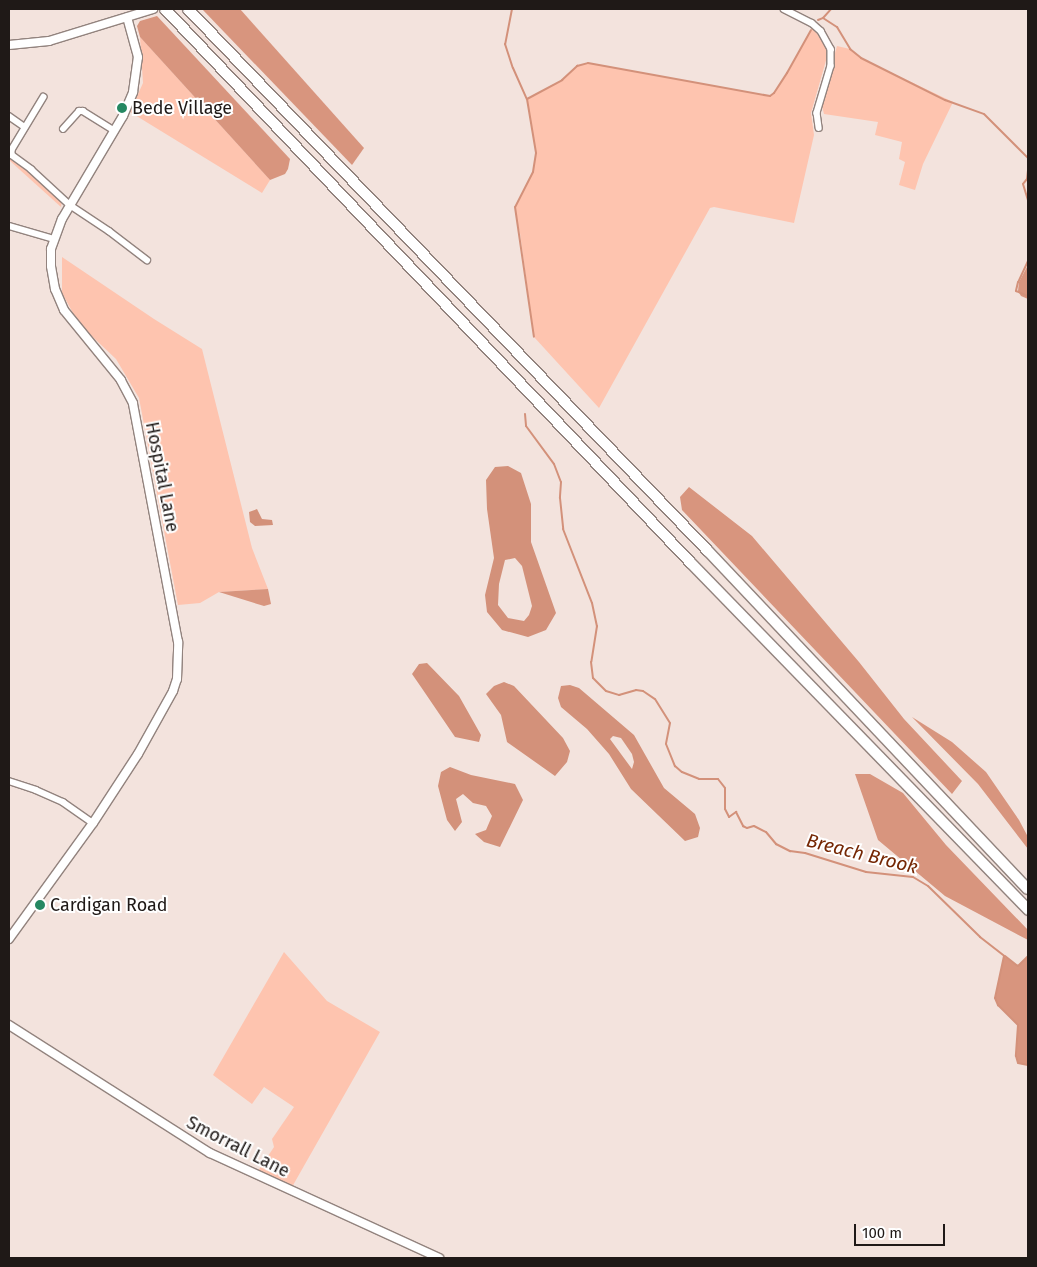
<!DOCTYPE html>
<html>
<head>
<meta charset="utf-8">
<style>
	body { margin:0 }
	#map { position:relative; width:1037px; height:1267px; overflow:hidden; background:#f3e3dd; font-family:"Fira Sans",sans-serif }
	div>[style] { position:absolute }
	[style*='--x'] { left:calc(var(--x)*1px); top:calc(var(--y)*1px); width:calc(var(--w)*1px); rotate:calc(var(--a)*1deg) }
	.green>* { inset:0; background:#fec4af }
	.forest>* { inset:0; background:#d8957e }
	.water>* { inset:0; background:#d3917a }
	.stream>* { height:2px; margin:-1px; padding:0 1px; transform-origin:1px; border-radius:1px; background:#d3917a }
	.roads { filter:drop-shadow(1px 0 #92837e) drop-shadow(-1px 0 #92837e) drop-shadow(0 1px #92837e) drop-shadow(0 -1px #92837e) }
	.street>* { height:5.5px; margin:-2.75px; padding:0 2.75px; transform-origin:2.75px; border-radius:2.75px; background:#fff }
	.secondary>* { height:8px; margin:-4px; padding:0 4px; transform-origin:4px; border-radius:4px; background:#fff }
	.highway>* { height:10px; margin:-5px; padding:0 5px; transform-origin:5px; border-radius:5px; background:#fff }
	.dots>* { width:14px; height:14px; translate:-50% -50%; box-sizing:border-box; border:2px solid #fff; border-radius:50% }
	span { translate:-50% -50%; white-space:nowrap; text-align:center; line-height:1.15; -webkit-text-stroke:4px #fff; paint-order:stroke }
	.poi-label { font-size:18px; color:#1f1917 }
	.left { translate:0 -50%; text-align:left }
	.street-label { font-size:18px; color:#1f1917 }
	.water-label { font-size:19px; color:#752704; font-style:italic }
	.frame { position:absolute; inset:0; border:10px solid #1f1917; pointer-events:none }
	.scale { position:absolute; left:854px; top:1224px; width:91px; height:22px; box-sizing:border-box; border:2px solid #1f1917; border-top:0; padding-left:6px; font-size:15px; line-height:18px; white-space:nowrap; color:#1f1917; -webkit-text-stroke:4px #fff; paint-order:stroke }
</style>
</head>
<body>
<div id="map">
	<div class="green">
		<div style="clip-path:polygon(812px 27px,826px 45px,827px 57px,811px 113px,814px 135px,794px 223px,714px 207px,710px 208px,599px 408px,534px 337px,520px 233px,516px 218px,515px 207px,533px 172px,536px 153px,527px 99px,562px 80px,577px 66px,588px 63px,770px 96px,774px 93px,787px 73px)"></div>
		<div style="clip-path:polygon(140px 37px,270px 180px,262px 193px,130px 112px,143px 83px)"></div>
		<div style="clip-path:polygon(837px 46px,850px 49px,861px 58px,953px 102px,923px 164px,915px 190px,899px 185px,905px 162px,899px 159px,902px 142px,875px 135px,878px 122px,824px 114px,821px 102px)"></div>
		<div style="clip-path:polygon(9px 155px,62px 201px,61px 207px,9px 160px)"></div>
		<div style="clip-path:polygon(62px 257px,154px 319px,202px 349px,252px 548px,268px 589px,219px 592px,200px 603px,178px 605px,139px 398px,116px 359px,79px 324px,62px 293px)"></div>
		<div style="clip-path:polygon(284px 952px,327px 1001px,380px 1032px,292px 1187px,258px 1171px,274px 1147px,272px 1139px,294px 1107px,264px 1087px,252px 1104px,213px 1075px)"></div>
	</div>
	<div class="forest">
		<div style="clip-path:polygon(202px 9px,240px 9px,364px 148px,352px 165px)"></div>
		<div style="clip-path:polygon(157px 16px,290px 159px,288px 169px,285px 174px,270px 180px,140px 37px,137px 26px,140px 21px)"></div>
		<div style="clip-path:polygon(1028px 265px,1028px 299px,1021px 296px,1018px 291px,1019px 282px)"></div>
		<div style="clip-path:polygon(689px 487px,752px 536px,859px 662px,904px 719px,962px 781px,952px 794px,682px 510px,680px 497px)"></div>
		<div style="clip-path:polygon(268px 589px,271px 604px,264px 606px,219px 592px)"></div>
		<div style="clip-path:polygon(912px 717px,952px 742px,986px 772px,1019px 820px,1028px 837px,1028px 849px,978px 784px)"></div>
		<div style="clip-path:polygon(855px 774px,870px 774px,903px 793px,946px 845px,1028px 930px,1028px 940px,945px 896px,878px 840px)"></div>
		<div style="clip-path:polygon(1004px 956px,1018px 966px,1028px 956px,1028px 1065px,1018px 1063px,1016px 1056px,1018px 1025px,998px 1005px,995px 998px)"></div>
	</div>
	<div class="water">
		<div style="clip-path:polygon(evenodd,508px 466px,521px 473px,531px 504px,531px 542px,556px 613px,546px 630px,528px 637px,502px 630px,487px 612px,485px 595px,494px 558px,487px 509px,486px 480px,495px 467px,508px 466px,515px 558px,522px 566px,532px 606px,529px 615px,524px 621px,508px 618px,498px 605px,499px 584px,505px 560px,515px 558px)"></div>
		<div style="clip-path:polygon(257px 509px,262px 519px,272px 520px,273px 525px,255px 526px,250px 522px,249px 512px)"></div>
		<div style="clip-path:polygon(427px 663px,459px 696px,481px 735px,479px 742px,455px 737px,421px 687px,412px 674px,419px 664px)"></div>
		<div style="clip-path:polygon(504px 682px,514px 686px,563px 738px,570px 751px,567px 762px,555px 776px,507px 742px,501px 715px,486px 694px,494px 686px)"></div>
		<div style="clip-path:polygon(evenodd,570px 685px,579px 688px,634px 735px,664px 788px,695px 814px,700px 828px,698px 837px,685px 841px,631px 789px,609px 754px,587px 729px,561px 707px,558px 698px,561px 686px,570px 685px,613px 736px,621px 738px,632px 754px,634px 762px,632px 769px,610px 739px,613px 736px)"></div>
		<div style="clip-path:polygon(450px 767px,471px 775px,515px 784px,523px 800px,500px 847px,484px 842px,475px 834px,486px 830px,492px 816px,486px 806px,473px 803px,463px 794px,456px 799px,462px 822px,455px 831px,447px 820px,438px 786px,441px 772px)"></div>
	</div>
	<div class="stream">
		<div style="--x:512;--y:9;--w:36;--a:101"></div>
		<div style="--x:505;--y:44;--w:25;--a:72"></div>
		<div style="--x:513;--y:68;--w:34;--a:66"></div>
		<div style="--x:527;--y:99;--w:55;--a:80.5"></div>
		<div style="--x:536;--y:153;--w:19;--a:99"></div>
		<div style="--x:533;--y:172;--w:39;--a:117"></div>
		<div style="--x:515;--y:207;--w:131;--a:81.7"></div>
		<div style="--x:823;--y:18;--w:12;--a:-48"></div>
		<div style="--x:818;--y:20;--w:5;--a:-22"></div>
		<div style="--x:823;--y:18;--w:17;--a:33"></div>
		<div style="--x:837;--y:27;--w:26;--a:59"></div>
		<div style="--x:850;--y:49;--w:14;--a:39"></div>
		<div style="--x:861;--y:58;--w:94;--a:26.6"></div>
		<div style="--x:945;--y:100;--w:41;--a:19.7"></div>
		<div style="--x:984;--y:114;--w:62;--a:45"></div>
		<div style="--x:527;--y:99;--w:40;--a:-28"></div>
		<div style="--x:562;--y:80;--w:21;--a:-43"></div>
		<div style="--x:577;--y:66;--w:11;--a:-15"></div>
		<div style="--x:588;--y:63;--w:185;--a:10.3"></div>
		<div style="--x:770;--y:96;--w:5;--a:-37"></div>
		<div style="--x:774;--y:93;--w:24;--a:-57"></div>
		<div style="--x:787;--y:73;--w:49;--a:-60.8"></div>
		<div style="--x:1028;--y:170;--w:9;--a:96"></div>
		<div style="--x:1027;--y:179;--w:6;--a:129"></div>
		<div style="--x:1023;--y:184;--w:17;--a:73"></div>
		<div style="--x:1028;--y:261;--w:23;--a:115"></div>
		<div style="--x:1018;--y:282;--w:9;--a:103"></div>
		<div style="--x:1016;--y:291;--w:13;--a:23"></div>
		<div style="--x:525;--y:414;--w:12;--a:85"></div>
		<div style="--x:526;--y:426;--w:47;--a:53.6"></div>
		<div style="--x:554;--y:464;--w:19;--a:69"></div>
		<div style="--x:561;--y:482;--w:16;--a:94"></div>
		<div style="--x:560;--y:498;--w:31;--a:84"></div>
		<div style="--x:563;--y:529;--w:79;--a:68.6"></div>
		<div style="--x:592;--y:603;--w:24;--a:78"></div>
		<div style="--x:597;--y:626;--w:36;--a:99"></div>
		<div style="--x:591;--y:662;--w:16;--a:83"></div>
		<div style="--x:593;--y:678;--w:18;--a:45"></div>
		<div style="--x:606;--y:691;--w:14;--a:17"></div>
		<div style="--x:619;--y:695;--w:18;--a:-16"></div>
		<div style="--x:636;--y:690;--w:7;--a:8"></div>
		<div style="--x:643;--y:691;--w:14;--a:34"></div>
		<div style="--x:655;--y:699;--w:28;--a:58"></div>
		<div style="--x:670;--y:723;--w:21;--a:101"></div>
		<div style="--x:666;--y:744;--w:24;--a:68"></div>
		<div style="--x:675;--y:766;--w:9;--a:41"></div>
		<div style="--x:682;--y:772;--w:18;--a:22"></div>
		<div style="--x:699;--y:779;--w:19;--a:0"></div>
		<div style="--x:718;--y:779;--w:11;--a:52"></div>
		<div style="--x:725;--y:788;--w:21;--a:90"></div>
		<div style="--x:725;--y:809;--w:9;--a:63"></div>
		<div style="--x:729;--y:817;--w:9;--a:-36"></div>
		<div style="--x:736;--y:812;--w:16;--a:63"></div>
		<div style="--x:743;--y:826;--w:4;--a:27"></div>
		<div style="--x:747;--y:828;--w:7;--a:-16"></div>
		<div style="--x:754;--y:826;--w:13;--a:27"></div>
		<div style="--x:766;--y:832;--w:16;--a:50"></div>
		<div style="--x:776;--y:844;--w:16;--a:27"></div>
		<div style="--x:790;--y:851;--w:15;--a:8"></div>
		<div style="--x:805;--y:853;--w:64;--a:17.3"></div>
		<div style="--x:866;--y:872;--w:47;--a:6.1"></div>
		<div style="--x:913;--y:877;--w:17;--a:31"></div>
		<div style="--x:928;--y:886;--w:73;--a:44.4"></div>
		<div style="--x:980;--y:937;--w:31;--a:38"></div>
		<div style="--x:1004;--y:956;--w:43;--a:102.1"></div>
		<div style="--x:995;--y:998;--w:8;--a:67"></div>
		<div style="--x:998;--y:1005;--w:28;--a:45"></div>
		<div style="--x:1018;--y:1025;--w:31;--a:94"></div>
		<div style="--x:1016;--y:1056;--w:7;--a:74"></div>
		<div style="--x:1018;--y:1063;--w:10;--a:11"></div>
		<div style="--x:1005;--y:956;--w:16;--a:38"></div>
		<div style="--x:1018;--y:966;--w:14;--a:-45"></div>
	</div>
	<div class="roads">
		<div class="street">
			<div style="--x:784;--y:9;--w:31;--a:27"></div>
			<div style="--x:812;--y:23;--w:12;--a:42"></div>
			<div style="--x:821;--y:31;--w:21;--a:61"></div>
			<div style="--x:831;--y:49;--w:17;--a:90"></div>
			<div style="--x:831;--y:66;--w:49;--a:106.6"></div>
			<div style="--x:817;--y:113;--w:15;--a:82"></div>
			<div style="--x:44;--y:97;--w:62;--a:121.1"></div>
			<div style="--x:12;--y:150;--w:5;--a:90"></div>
			<div style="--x:12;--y:155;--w:24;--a:36"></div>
			<div style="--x:31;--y:169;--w:53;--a:42.7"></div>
			<div style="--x:70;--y:205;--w:47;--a:33.7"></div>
			<div style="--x:109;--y:231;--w:48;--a:37.3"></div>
			<div style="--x:9;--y:116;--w:19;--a:35"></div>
			<div style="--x:63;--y:129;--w:24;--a:-48"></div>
			<div style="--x:79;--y:111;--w:4;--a:0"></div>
			<div style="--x:83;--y:111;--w:36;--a:32"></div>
			<div style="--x:9;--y:226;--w:47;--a:16.1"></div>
			<div style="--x:9;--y:781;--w:28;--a:18"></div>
			<div style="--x:36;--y:790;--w:30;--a:24"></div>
			<div style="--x:63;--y:802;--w:37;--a:35"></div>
		</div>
		<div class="secondary">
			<div style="--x:9;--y:45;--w:40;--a:-5.7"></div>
			<div style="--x:49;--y:41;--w:109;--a:-17.1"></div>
			<div style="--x:9;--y:939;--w:143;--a:-54.1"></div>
			<div style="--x:93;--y:823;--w:82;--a:-56.9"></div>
			<div style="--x:138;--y:754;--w:72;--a:-60.9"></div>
			<div style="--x:173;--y:691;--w:13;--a:-72"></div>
			<div style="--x:177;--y:679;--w:37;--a:-88"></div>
			<div style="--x:178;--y:642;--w:243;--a:-100.7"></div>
			<div style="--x:133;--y:403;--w:26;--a:-118"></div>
			<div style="--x:121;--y:380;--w:90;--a:-129.2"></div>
			<div style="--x:64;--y:310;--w:23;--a:-113"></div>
			<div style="--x:55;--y:289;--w:23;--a:-100"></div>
			<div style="--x:51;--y:266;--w:17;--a:-90"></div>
			<div style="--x:51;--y:249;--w:32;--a:-70"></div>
			<div style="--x:62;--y:219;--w:120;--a:-59.4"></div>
			<div style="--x:123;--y:116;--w:26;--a:-67"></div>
			<div style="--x:133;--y:92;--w:35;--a:-82"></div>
			<div style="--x:138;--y:57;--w:41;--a:-105.4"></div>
			<div style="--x:9;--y:1025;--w:238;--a:32.5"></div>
			<div style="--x:210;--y:1153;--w:252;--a:24.6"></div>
		</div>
		<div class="highway">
			<div style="--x:165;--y:9;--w:764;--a:46.49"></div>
			<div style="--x:691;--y:563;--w:484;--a:45.8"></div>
			<div style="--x:188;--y:9;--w:751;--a:46.19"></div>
			<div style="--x:708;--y:551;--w:465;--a:46.6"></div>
		</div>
	</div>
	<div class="dots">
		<div style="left:122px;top:108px;background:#258862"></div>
		<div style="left:40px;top:905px;background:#258862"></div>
	</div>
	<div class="poi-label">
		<span class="left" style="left:132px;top:108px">Bede Village</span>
		<span class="left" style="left:50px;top:905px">Cardigan Road</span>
	</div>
	<div class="street-label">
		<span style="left:162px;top:477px;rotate:79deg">Hospital Lane</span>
		<span style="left:238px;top:1147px;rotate:27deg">Smorrall Lane</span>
	</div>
	<div class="water-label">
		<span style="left:862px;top:854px;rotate:14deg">Breach Brook</span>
	</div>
	<div class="frame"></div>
	<div class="scale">100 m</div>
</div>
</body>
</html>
